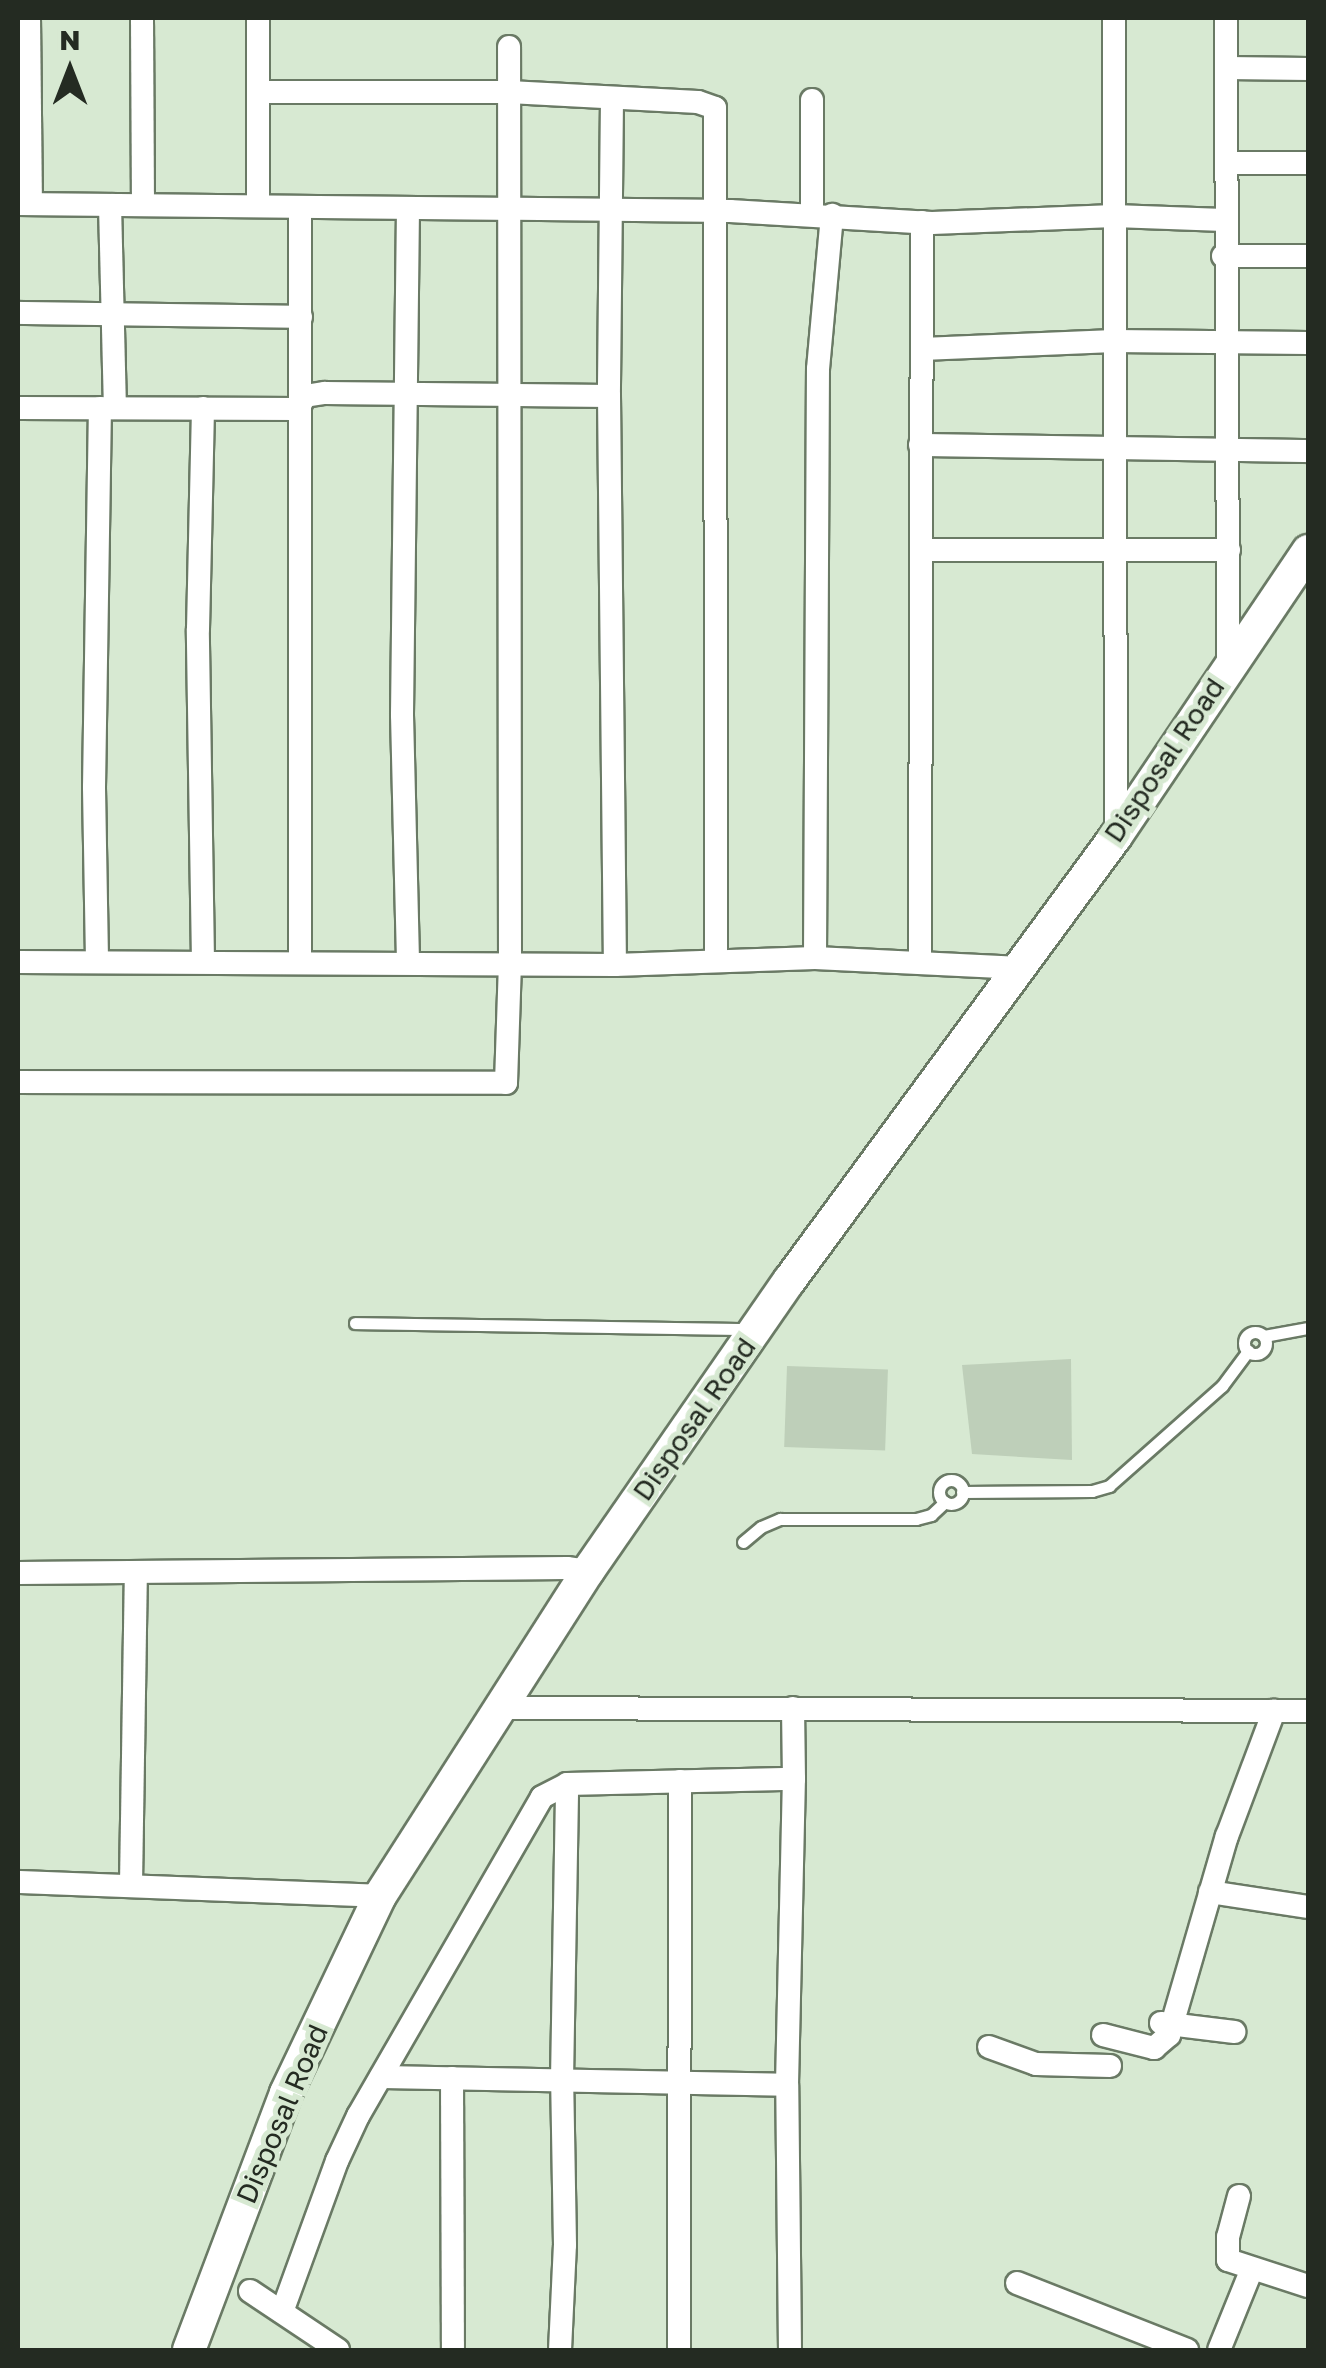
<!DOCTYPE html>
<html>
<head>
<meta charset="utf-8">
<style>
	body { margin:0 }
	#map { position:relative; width:1326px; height:2368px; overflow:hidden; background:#d7e9d2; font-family:"Golos Text",sans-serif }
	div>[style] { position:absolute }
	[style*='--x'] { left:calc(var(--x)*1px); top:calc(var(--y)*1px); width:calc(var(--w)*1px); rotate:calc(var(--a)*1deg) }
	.building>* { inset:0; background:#becfb9; transform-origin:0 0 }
	.roads { filter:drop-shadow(2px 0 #6a7a65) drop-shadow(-2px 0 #6a7a65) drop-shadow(0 2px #6a7a65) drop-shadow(0 -2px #6a7a65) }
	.lane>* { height:11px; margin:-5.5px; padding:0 5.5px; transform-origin:5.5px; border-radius:5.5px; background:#fff }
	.lane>.ring { margin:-5.5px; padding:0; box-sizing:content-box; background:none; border:11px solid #fff; border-radius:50% }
	.street>* { height:22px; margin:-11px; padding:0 11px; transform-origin:11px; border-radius:11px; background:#fff }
	.secondary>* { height:32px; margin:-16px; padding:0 16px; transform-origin:16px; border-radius:16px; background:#fff }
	span { translate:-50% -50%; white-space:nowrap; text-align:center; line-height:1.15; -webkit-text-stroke:10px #d7e9d2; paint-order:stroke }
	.street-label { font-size:28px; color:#242b22 }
	.frame { position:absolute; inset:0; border:20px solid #242b22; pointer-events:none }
	.north { position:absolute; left:20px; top:20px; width:100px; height:100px; -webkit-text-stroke:8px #d7e9d2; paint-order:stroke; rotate:0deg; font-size:28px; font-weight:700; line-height:40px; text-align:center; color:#242b22 }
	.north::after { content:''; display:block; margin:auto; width:35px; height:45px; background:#242b22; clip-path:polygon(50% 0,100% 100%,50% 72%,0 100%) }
</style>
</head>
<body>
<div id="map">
	<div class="building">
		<div style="clip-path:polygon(1071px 1359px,1072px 1460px,972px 1454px,962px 1365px)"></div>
		<div style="left:787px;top:1366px;width:101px;height:81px;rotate:2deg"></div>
	</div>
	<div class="roads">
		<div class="lane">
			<div style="--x:355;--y:1323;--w:395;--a:0.9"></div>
			<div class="ring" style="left:1244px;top:1332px;width:11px;height:11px"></div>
			<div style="--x:1264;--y:1336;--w:45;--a:-10.3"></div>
			<div class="ring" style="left:939px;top:1480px;width:13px;height:13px"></div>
			<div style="--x:962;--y:1492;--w:130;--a:-0.4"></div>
			<div style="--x:1092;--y:1491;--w:18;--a:-16"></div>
			<div style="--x:1109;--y:1486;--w:151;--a:-41.5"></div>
			<div style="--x:1222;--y:1386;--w:44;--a:-53.4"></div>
			<div style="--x:743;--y:1542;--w:23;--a:-40"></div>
			<div style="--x:761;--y:1527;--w:21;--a:-23"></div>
			<div style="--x:780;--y:1519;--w:136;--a:0"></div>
			<div style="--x:916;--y:1519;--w:16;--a:-15"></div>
			<div style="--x:931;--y:1515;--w:19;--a:-43"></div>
		</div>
		<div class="street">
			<div style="--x:29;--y:18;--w:186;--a:89.4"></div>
			<div style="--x:142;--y:18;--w:187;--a:89.7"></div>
			<div style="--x:1114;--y:18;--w:818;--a:89.86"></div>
			<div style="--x:1226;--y:18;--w:645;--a:89.82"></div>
			<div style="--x:1227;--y:68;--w:81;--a:0.7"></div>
			<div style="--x:258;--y:92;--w:251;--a:0"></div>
			<div style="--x:509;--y:92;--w:189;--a:3"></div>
			<div style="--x:698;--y:102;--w:18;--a:19"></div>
			<div style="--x:715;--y:108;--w:852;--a:89.93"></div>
			<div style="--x:612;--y:99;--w:297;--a:90.6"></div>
			<div style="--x:609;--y:396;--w:569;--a:89.4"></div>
			<div style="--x:1229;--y:163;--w:79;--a:0"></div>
			<div style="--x:18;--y:204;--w:712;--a:0.56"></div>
			<div style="--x:730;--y:211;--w:202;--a:3.4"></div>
			<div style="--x:932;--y:223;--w:182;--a:-2.2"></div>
			<div style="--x:1114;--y:216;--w:110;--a:2.1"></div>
			<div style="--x:110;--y:205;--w:203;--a:88.6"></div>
			<div style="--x:258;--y:206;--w:188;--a:-90"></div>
			<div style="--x:300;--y:207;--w:755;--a:90"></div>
			<div style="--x:408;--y:208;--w:507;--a:90.68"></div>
			<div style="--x:402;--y:715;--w:247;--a:88.6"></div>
			<div style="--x:812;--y:214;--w:114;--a:-90"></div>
			<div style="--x:1223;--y:256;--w:85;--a:0"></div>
			<div style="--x:18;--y:313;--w:283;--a:0.8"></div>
			<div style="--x:922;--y:349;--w:192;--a:-2.4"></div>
			<div style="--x:1114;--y:341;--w:194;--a:0.6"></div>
			<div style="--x:18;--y:408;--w:280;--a:0.2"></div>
			<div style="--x:298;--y:409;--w:15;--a:-62"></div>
			<div style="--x:305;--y:396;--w:20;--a:-9"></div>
			<div style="--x:325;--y:393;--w:284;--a:0.6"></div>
			<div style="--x:920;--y:445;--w:388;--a:0.9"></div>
			<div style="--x:922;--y:550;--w:307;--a:0"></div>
			<div style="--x:815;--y:958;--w:589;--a:-89.71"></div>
			<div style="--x:818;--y:369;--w:155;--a:-84.8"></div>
			<div style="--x:97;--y:960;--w:173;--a:-91"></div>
			<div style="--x:94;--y:787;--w:379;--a:-89.1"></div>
			<div style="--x:18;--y:962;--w:597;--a:0.29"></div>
			<div style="--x:615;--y:965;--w:200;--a:-2"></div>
			<div style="--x:815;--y:958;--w:201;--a:2.8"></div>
			<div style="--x:203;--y:962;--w:333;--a:-90.9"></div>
			<div style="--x:198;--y:629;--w:221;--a:-88.7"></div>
			<div style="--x:920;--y:962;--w:740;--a:-89.85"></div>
			<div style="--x:18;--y:1082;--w:488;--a:0.1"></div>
			<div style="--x:506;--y:1083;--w:119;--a:-88.1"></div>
			<div style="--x:510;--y:964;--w:917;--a:-90.06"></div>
			<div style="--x:18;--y:1573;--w:549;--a:-0.52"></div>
			<div style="--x:567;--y:1568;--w:21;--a:8"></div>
			<div style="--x:500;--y:1708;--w:808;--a:0.21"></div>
			<div style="--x:18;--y:1882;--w:362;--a:2.2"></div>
			<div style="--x:131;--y:1884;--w:311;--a:-89.1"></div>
			<div style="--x:1210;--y:1892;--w:99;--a:8.7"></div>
			<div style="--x:1161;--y:2023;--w:74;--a:7"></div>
			<div style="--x:1103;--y:2035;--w:53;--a:14.3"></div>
			<div style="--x:1154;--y:2048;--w:20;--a:-41"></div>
			<div style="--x:1169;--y:2035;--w:207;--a:-73.8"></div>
			<div style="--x:1227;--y:1836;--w:134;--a:-69.4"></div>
			<div style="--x:989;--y:2047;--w:50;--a:19.9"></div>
			<div style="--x:1036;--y:2064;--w:74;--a:1.5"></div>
			<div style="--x:381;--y:2077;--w:406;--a:1.1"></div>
			<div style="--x:452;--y:2078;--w:272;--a:89.8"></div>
			<div style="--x:1239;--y:2196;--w:42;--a:105"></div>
			<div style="--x:1228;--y:2237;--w:23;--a:90"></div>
			<div style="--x:1228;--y:2260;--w:84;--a:18"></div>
			<div style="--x:1017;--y:2283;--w:183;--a:21.5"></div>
			<div style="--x:250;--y:2291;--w:106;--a:33.8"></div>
			<div style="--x:282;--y:2312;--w:161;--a:-70"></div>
			<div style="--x:337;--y:2161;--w:50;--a:-65"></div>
			<div style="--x:358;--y:2116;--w:368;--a:-60"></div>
			<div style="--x:542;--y:1797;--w:28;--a:-27"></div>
			<div style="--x:567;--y:1784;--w:227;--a:-1.3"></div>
			<div style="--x:794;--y:1779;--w:71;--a:-90.8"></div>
			<div style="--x:560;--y:2350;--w:105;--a:-87.3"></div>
			<div style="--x:565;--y:2245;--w:165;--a:-91"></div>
			<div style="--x:562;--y:2080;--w:296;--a:-89"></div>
			<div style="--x:679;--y:2350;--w:569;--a:-89.9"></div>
			<div style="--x:790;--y:2350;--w:265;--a:-90.6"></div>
			<div style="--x:787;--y:2085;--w:306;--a:-88.7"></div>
			<div style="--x:1219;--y:2350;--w:85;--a:-67.9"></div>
		</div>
		<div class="secondary">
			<div style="--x:189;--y:2350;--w:275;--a:-69.3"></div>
			<div style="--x:286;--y:2093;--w:218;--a:-64.5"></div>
			<div style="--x:380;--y:1896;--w:386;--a:-57.4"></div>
			<div style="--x:588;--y:1571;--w:353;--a:-55.3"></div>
			<div style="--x:789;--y:1281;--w:552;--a:-53.69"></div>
			<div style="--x:1116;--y:836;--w:344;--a:-56"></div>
		</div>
	</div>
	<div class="street-label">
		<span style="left:1164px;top:760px;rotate:-56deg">Disposal Road</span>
		<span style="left:694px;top:1419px;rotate:-55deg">Disposal Road</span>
		<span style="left:282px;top:2114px;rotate:-67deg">Disposal Road</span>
	</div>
	<div class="frame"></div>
	<div class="north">N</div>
</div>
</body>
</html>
